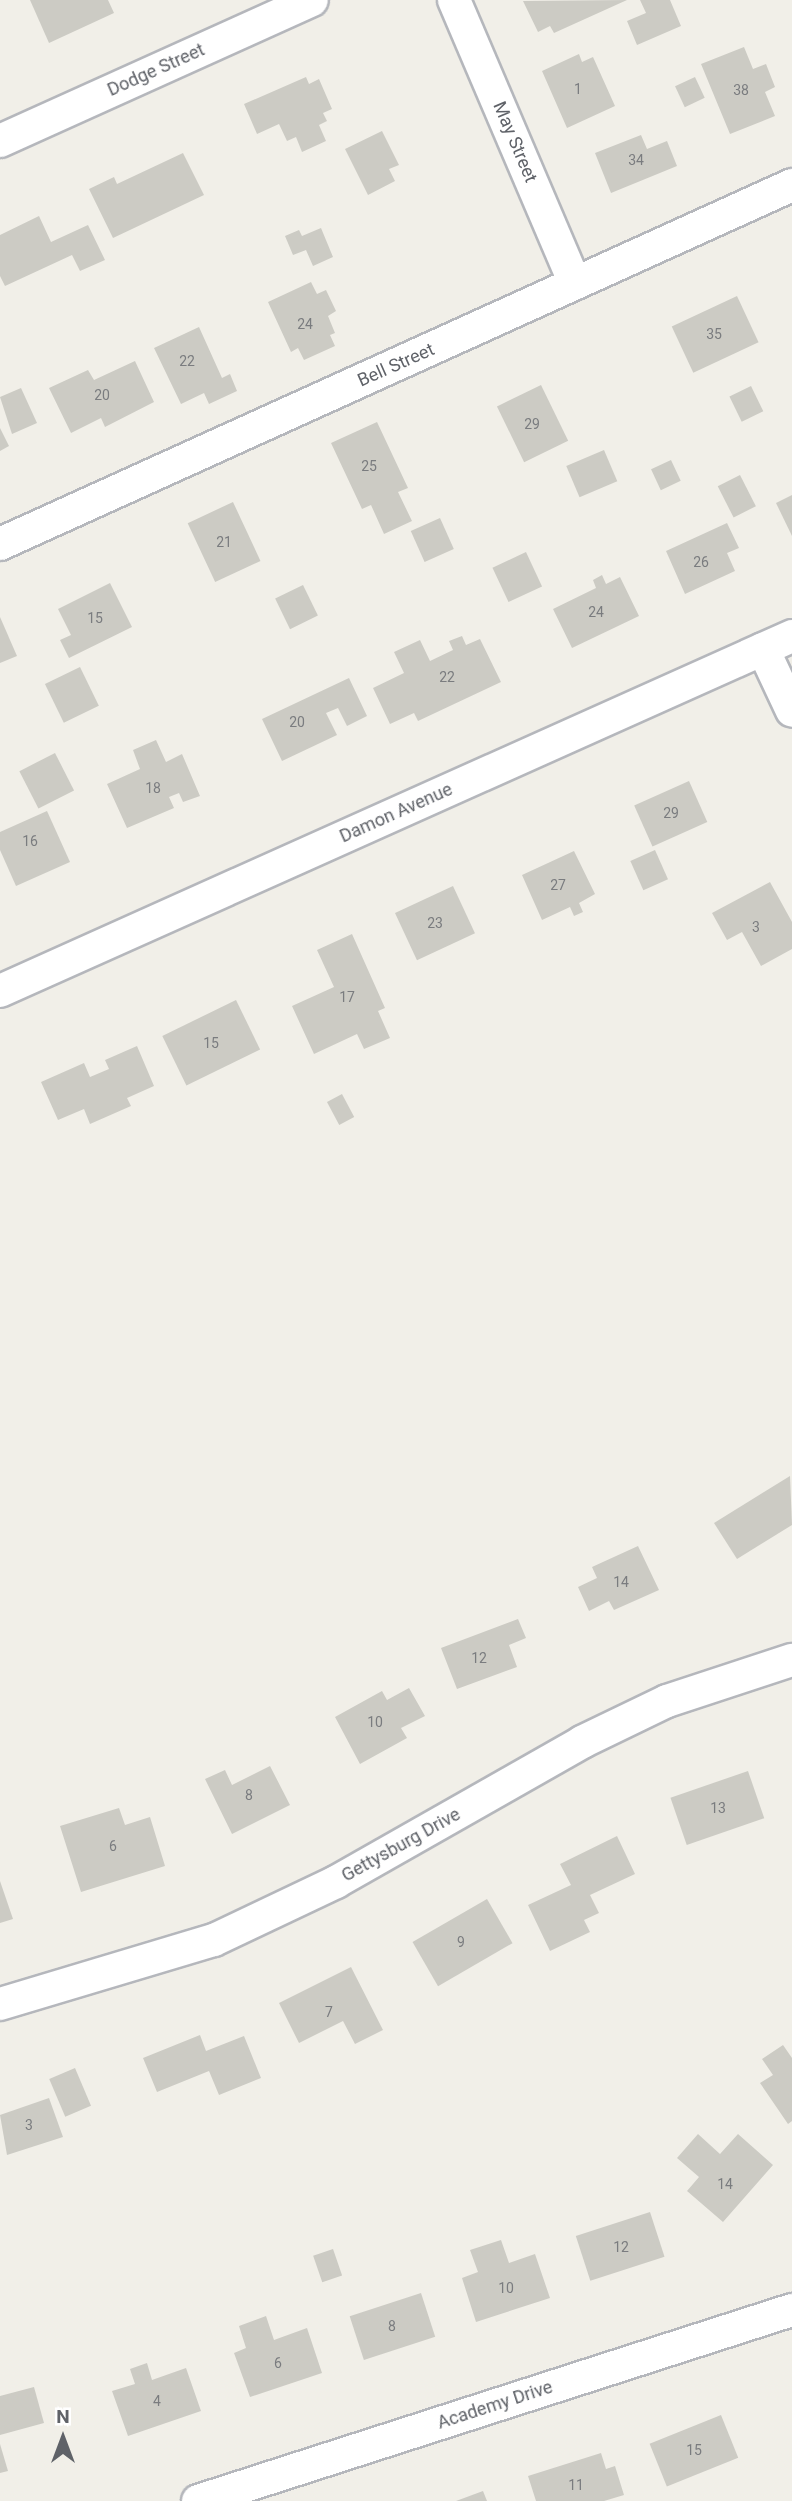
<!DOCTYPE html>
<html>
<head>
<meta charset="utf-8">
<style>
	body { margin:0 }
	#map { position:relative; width:792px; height:2501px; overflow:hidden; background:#f1efe8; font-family:Roboto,sans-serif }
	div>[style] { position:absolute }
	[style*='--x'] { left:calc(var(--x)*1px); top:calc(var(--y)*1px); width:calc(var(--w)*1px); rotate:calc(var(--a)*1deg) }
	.building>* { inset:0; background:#cccbc4; transform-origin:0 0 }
	.roads { filter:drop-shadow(2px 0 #b5b7bc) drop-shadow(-2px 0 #b5b7bc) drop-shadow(0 2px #b5b7bc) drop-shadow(0 -2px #b5b7bc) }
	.minor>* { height:32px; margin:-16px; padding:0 16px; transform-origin:16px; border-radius:16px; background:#fff }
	span { translate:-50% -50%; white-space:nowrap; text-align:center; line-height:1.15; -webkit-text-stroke:5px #fff; paint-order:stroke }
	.number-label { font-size:14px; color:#7a7c7f }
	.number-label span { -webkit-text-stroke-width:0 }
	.street-label { font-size:18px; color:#5f6268 }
	.north { position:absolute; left:28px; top:2403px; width:70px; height:70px; -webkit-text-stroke:5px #fff; paint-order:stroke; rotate:0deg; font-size:19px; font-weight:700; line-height:28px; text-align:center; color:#5f6268 }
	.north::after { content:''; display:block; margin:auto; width:24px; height:32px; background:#5f6268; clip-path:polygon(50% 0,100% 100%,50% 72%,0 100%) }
</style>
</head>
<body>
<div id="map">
	<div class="building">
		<div style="clip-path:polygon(30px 0,108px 0,114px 13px,49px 43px)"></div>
		<div style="clip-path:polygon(627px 0,554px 33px,550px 26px,538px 32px,523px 1px)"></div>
		<div style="clip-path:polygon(640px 0,670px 0,681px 26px,637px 45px,627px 21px,646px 13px)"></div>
		<div style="clip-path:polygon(744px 47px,753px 69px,766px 64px,775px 87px,765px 92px,775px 116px,730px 134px,701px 64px)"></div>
		<div style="clip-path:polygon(579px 54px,582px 62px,593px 57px,615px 106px,567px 128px,542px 71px)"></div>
		<div style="clip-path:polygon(306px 77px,309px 84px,319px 79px,332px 109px,323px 113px,327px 121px,319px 125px,326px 141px,302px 152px,296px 137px,287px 141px,279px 124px,257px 134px,244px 104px)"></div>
		<div style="left:695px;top:77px;width:23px;height:22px;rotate:65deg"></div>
		<div style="clip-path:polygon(382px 131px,399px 165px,389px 169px,395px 181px,368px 195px,345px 149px)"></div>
		<div style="clip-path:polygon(641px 135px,647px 149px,667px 141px,677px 166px,611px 193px,595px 153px)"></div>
		<div style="clip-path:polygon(183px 153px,204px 195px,113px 238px,89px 189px,114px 177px,117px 184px)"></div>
		<div style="clip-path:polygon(39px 216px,51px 242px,88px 225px,105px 260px,80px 271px,72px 255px,5px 286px,0 276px,0 235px)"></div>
		<div style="clip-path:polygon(321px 228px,333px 257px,313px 266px,306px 250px,293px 255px,285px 236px,299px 230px,302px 236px)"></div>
		<div style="clip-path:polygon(311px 282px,317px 294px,326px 290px,336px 311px,328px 316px,335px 333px,330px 335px,335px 346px,304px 360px,298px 348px,291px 352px,268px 302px)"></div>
		<div style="left:737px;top:296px;width:51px;height:72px;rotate:65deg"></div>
		<div style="clip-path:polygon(199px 327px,222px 378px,230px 374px,237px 391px,209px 404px,204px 393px,181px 404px,154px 348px)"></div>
		<div style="clip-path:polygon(135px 361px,154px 402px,105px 427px,101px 418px,71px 433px,49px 388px,88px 370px,94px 380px)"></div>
		<div style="left:541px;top:385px;width:62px;height:49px;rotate:64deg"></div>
		<div style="left:751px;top:386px;width:28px;height:24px;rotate:64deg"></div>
		<div style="clip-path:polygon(21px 388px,37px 423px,12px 434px,0 397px)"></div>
		<div style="clip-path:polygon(377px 422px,408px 488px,398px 492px,412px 521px,384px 534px,371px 505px,362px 509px,331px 443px)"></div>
		<div style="clip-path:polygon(0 428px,9px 446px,0 451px)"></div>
		<div style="left:604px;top:450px;width:34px;height:41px;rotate:67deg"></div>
		<div style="left:671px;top:460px;width:23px;height:22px;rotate:65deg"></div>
		<div style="left:740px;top:475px;width:35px;height:25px;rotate:63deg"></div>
		<div style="clip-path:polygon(792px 495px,792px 536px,776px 503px)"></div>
		<div style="left:233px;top:502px;width:65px;height:50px;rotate:65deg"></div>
		<div style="left:440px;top:518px;width:34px;height:32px;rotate:66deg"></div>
		<div style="clip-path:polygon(727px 523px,739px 548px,727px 553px,735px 571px,685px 594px,666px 551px)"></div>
		<div style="left:526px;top:552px;width:38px;height:37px;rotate:65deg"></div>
		<div style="clip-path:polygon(602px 575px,606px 584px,620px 577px,639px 616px,572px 648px,553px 609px,596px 588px,593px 580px)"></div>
		<div style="clip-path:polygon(110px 583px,132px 627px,69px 658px,60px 640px,71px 635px,58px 609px)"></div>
		<div style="left:303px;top:585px;width:34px;height:31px;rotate:64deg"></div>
		<div style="clip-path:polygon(0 617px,17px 656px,0 663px)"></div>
		<div style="clip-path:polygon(462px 636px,466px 645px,480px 639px,501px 682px,418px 721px,414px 713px,390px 724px,373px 688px,404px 673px,394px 652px,420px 640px,430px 661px,453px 650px,449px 641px)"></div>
		<div style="left:80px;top:667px;width:43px;height:39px;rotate:64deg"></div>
		<div style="clip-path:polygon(349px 678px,367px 716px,347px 726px,338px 708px,326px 713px,337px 735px,282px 761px,262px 719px)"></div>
		<div style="clip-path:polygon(156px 740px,166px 762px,182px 754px,200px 796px,183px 802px,179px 793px,169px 797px,174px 808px,127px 828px,107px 784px,140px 769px,133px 750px)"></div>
		<div style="left:55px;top:753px;width:42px;height:40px;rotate:63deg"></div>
		<div style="left:689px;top:781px;width:45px;height:60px;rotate:66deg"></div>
		<div style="clip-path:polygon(47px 811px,70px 862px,16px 886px,0 850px,0 832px)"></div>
		<div style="left:655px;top:850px;width:32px;height:27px;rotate:66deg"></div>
		<div style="clip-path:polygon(574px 851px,595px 894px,579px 903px,583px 912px,574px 916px,570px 907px,542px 920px,522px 875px)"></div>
		<div style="clip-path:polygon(770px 882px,792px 922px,792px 949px,761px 966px,742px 932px,727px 940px,712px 913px)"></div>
		<div style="left:453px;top:886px;width:52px;height:64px;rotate:65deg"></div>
		<div style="clip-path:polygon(352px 934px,385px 1008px,378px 1011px,390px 1038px,364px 1049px,357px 1034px,314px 1054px,292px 1006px,334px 987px,317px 950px)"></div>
		<div style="left:236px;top:1000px;width:55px;height:82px;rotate:64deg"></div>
		<div style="clip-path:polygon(137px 1046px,154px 1086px,127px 1098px,131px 1106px,90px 1124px,84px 1109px,58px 1120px,41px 1082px,84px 1063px,90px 1077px,109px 1069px,105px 1060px)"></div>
		<div style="left:342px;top:1094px;width:26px;height:17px;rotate:62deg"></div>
		<div style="clip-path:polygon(790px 1476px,792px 1525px,737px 1559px,714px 1523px)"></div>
		<div style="clip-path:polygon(638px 1546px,659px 1590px,614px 1610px,609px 1601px,589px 1611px,578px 1587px,597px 1578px,592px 1567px)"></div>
		<div style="clip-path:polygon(518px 1619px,526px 1638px,509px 1645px,517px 1667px,457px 1689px,441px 1648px)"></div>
		<div style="clip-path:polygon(409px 1688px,425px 1716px,401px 1728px,407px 1738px,360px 1764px,335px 1717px,382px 1691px,387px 1700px)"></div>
		<div style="clip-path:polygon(270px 1766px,290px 1805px,232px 1834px,205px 1779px,225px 1770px,232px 1785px)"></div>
		<div style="left:748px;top:1771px;width:50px;height:82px;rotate:71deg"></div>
		<div style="clip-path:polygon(119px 1808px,125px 1825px,150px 1817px,165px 1866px,81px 1892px,60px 1826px)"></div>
		<div style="clip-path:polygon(617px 1836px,635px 1874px,590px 1895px,599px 1913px,584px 1920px,590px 1932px,550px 1951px,528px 1905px,571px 1885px,560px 1864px)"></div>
		<div style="clip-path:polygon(0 1881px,13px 1919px,0 1923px)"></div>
		<div style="left:487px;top:1899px;width:51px;height:86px;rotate:60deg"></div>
		<div style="clip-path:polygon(351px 1967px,383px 2030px,355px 2044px,343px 2021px,299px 2043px,279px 2003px)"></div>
		<div style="clip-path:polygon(200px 2035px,206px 2051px,244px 2036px,261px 2078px,219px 2095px,209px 2071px,157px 2092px,143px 2058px)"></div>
		<div style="clip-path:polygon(783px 2045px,792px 2058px,792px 2121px,788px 2124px,760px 2083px,773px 2075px,762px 2059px)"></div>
		<div style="left:75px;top:2068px;width:41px;height:28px;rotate:67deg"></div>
		<div style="clip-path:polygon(49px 2098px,63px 2137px,7px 2155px,0 2115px)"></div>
		<div style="clip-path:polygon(698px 2134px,720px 2154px,738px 2134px,773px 2165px,723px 2222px,687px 2191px,699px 2177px,677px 2158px)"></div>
		<div style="left:650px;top:2212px;width:47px;height:78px;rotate:72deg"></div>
		<div style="clip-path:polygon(501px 2240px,509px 2263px,535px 2254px,550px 2298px,476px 2322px,462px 2278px,478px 2272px,470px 2250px)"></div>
		<div style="left:333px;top:2249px;width:28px;height:21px;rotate:71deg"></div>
		<div style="left:421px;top:2293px;width:46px;height:75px;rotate:72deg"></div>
		<div style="clip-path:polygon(266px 2316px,274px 2340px,307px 2328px,322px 2373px,250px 2397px,234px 2353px,246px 2348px,239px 2326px)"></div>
		<div style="clip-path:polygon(147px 2363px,152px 2380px,186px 2368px,201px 2411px,128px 2436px,112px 2391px,135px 2384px,130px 2369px)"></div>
		<div style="clip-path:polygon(34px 2387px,44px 2423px,0 2435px,0 2396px)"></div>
		<div style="left:721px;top:2415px;width:46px;height:77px;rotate:68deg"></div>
		<div style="clip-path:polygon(0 2444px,8px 2471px,0 2473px)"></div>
		<div style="clip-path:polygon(601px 2453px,606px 2469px,615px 2466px,624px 2495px,604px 2501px,536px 2501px,528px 2476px)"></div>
		<div style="clip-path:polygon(483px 2491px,487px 2501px,456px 2501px)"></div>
	</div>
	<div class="roads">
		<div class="minor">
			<div style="--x:454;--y:0;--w:308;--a:66.9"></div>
			<div style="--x:0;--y:141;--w:342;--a:-24.3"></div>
			<div style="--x:0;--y:544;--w:870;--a:-24.38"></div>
			<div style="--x:763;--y:649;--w:68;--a:64.9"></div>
			<div style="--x:0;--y:991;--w:868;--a:-24.14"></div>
			<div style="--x:0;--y:2004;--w:223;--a:-16.7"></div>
			<div style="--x:214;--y:1940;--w:135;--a:-25.4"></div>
			<div style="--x:336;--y:1882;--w:283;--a:-29.6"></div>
			<div style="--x:582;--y:1742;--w:94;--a:-25.8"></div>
			<div style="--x:667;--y:1701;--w:132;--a:-18.2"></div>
			<div style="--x:198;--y:2501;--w:624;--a:-17.83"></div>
		</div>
	</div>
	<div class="number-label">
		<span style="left:578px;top:89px">1</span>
		<span style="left:741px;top:90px">38</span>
		<span style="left:636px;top:160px">34</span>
		<span style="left:305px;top:324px">24</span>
		<span style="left:714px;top:334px">35</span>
		<span style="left:187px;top:361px">22</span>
		<span style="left:102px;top:395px">20</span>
		<span style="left:532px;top:424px">29</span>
		<span style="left:369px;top:466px">25</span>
		<span style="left:224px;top:542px">21</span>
		<span style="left:701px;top:562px">26</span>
		<span style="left:596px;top:612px">24</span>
		<span style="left:95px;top:618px">15</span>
		<span style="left:447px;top:677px">22</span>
		<span style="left:297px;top:722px">20</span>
		<span style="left:153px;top:788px">18</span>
		<span style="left:671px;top:813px">29</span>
		<span style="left:30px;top:841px">16</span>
		<span style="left:558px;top:885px">27</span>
		<span style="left:435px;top:923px">23</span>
		<span style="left:756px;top:927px">3</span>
		<span style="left:347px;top:997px">17</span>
		<span style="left:211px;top:1043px">15</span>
		<span style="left:621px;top:1582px">14</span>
		<span style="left:479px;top:1658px">12</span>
		<span style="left:375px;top:1722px">10</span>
		<span style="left:249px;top:1795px">8</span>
		<span style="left:718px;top:1808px">13</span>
		<span style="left:113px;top:1846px">6</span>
		<span style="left:461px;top:1942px">9</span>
		<span style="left:329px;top:2012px">7</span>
		<span style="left:29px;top:2125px">3</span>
		<span style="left:725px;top:2184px">14</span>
		<span style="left:621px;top:2247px">12</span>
		<span style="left:506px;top:2288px">10</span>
		<span style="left:392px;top:2326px">8</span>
		<span style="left:278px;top:2363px">6</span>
		<span style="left:157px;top:2401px">4</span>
		<span style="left:694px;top:2450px">15</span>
		<span style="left:576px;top:2485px">11</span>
	</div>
	<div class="street-label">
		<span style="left:156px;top:70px;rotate:-24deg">Dodge Street</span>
		<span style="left:515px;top:142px;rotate:67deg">May Street</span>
		<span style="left:396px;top:365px;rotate:-24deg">Bell Street</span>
		<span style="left:396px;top:813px;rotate:-24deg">Damon Avenue</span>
		<span style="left:401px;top:1845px;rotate:-29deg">Gettysburg Drive</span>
		<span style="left:495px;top:2405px;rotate:-18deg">Academy Drive</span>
	</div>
	<div class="north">N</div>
</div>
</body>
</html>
